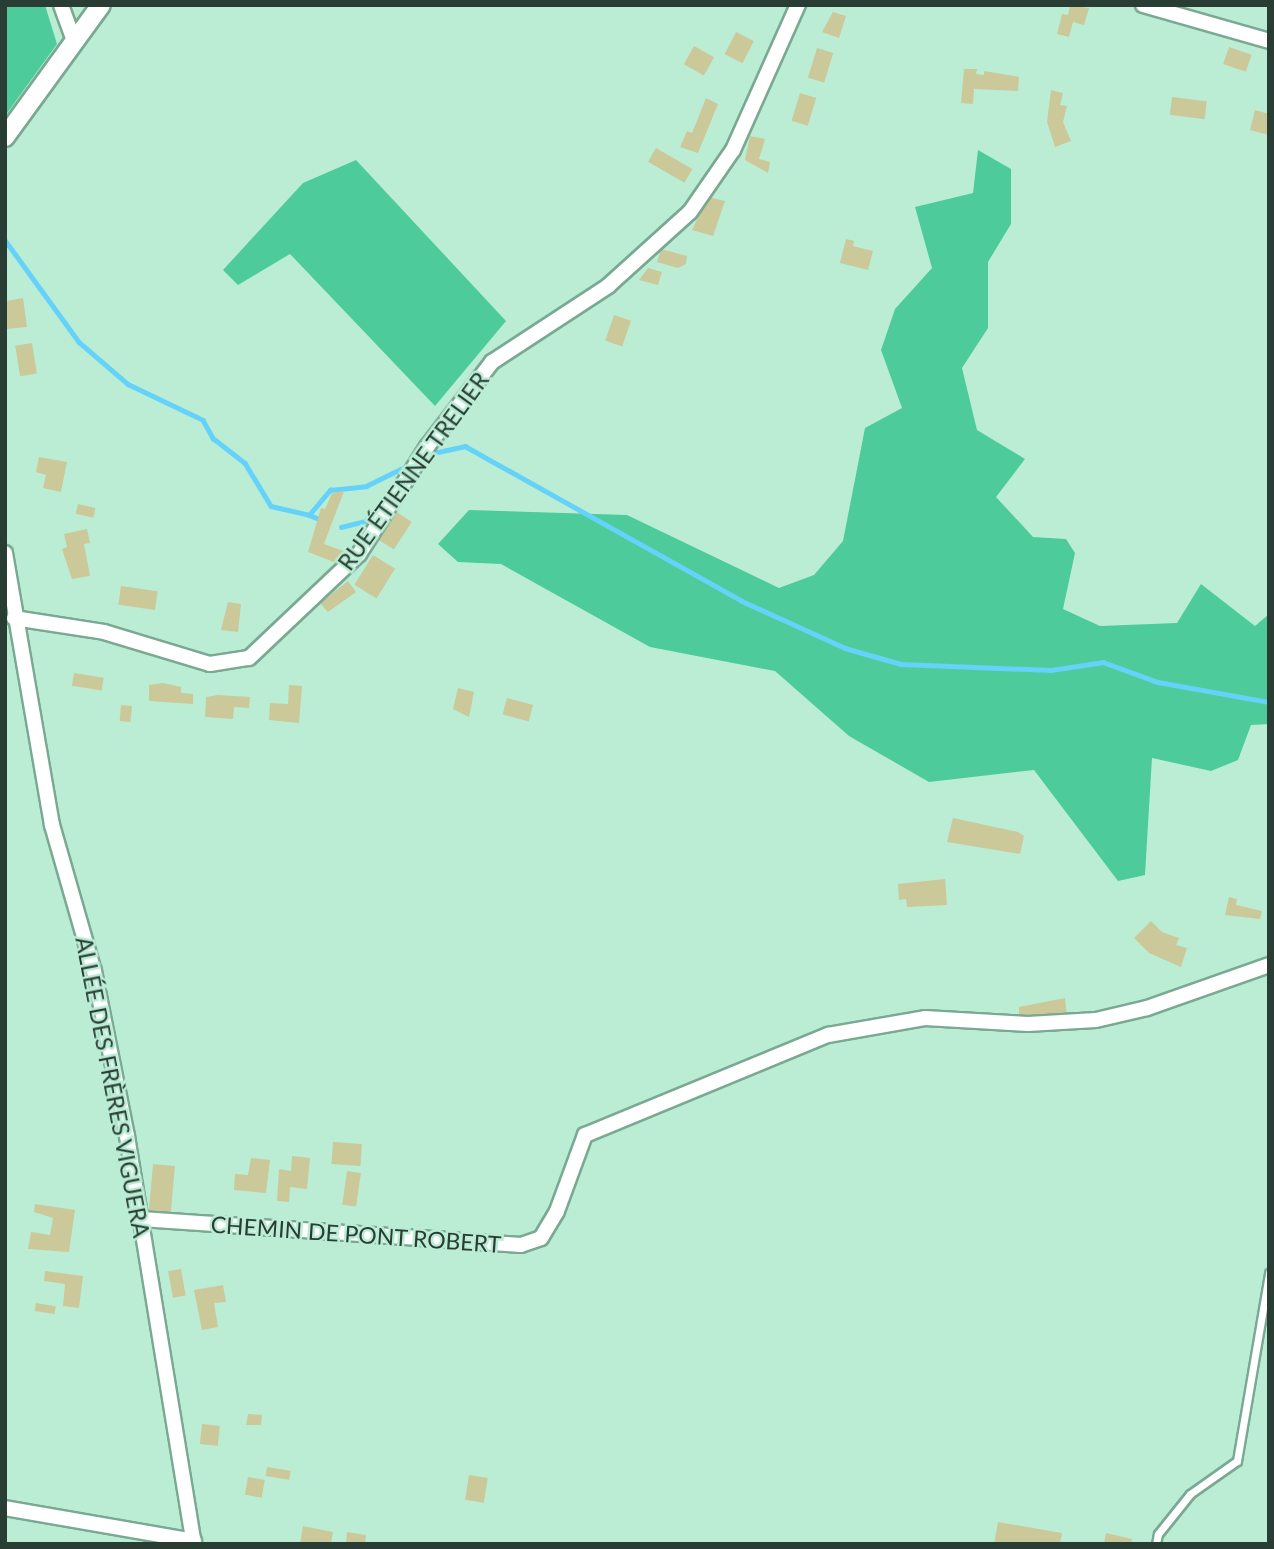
<!DOCTYPE html>
<html>
<head>
<meta charset="utf-8">
<style>
	body { margin:0 }
	#map { position:relative; width:1274px; height:1549px; overflow:hidden; background:#bbedd5; font-family:Lato,sans-serif }
	div>[style] { position:absolute }
	[style*='--x'] { left:calc(var(--x)*1px); top:calc(var(--y)*1px); width:calc(var(--w)*1px); rotate:calc(var(--a)*1deg) }
	.green>* { inset:0; background:#4ecb9a }
	.stream>* { height:4.5px; margin:-2.25px; padding:0 2.25px; transform-origin:2.25px; border-radius:2.25px; background:#65d2f9 }
	.building>* { inset:0; background:#cbc89a; transform-origin:0 0 }
	.roads { filter:drop-shadow(2px 0 #7aa993) drop-shadow(-2px 0 #7aa993) drop-shadow(0 2px #7aa993) drop-shadow(0 -2px #7aa993) }
	.service>* { height:7px; margin:-3.5px; padding:0 3.5px; transform-origin:3.5px; border-radius:3.5px; background:#fff }
	.minor>* { height:14px; margin:-7px; padding:0 7px; transform-origin:7px; border-radius:7px; background:#fff }
	.tertiary>* { height:18px; margin:-9px; padding:0 9px; transform-origin:9px; border-radius:9px; background:#fff }
	span { translate:-50% -50%; white-space:nowrap; text-align:center; line-height:1.15; -webkit-text-stroke:5px #bbedd5; paint-order:stroke }
	.street-label { font-size:23px; color:#293d34 }
	.frame { position:absolute; inset:0; border:7px solid #293d34; pointer-events:none }
</style>
</head>
<body>
<div id="map">
	<div class="green">
		<div style="clip-path:polygon(5px 5px,45px 5px,57px 44px,5px 116px)"></div>
		<div style="clip-path:polygon(978px 150px,1011px 169px,1011px 224px,988px 262px,988px 328px,962px 368px,977px 430px,1025px 459px,996px 497px,1033px 537px,1066px 539px,1075px 553px,1063px 609px,1100px 626px,1177px 623px,1201px 584px,1255px 626px,1269px 614px,1269px 724px,1251px 725px,1238px 760px,1211px 771px,1152px 758px,1145px 875px,1118px 881px,1034px 770px,929px 782px,849px 736px,775px 671px,650px 647px,501px 564px,458px 562px,438px 544px,469px 510px,627px 515px,779px 588px,814px 575px,843px 541px,865px 428px,902px 408px,881px 350px,895px 309px,932px 268px,915px 207px,973px 193px)"></div>
		<div style="clip-path:polygon(356px 160px,506px 321px,435px 406px,290px 254px,238px 285px,223px 270px,303px 183px)"></div>
	</div>
	<div class="stream">
		<div style="--x:5;--y:240;--w:126;--a:54"></div>
		<div style="--x:79;--y:342;--w:65;--a:40.6"></div>
		<div style="--x:128;--y:384;--w:83;--a:25.6"></div>
		<div style="--x:203;--y:420;--w:21;--a:61"></div>
		<div style="--x:213;--y:438;--w:41;--a:38"></div>
		<div style="--x:245;--y:463;--w:50;--a:58.8"></div>
		<div style="--x:271;--y:506;--w:39;--a:13"></div>
		<div style="--x:309;--y:515;--w:33;--a:-50"></div>
		<div style="--x:330;--y:490;--w:36;--a:-6"></div>
		<div style="--x:366;--y:486;--w:50;--a:-26.1"></div>
		<div style="--x:433;--y:453;--w:33;--a:-12"></div>
		<div style="--x:465;--y:446;--w:317;--a:29.2"></div>
		<div style="--x:742;--y:601;--w:113;--a:24.5"></div>
		<div style="--x:845;--y:648;--w:58;--a:15.9"></div>
		<div style="--x:901;--y:664;--w:150;--a:2.3"></div>
		<div style="--x:1051;--y:670;--w:53;--a:-8.7"></div>
		<div style="--x:1103;--y:662;--w:59;--a:20"></div>
		<div style="--x:1158;--y:682;--w:113;--a:10.2"></div>
		<div style="--x:309;--y:515;--w:9;--a:21"></div>
		<div style="--x:341;--y:527;--w:25;--a:-14"></div>
		<div style="--x:365;--y:521;--w:33;--a:-46"></div>
	</div>
	<div class="building">
		<div style="clip-path:polygon(1070px 5px,1089px 8px,1084px 25px,1073px 22px,1069px 37px,1057px 34px,1062px 14px,1068px 15px)"></div>
		<div style="clip-path:polygon(833px 12px,846px 16px,839px 38px,822px 32px)"></div>
		<div style="left:736px;top:32px;width:20px;height:25px;rotate:27deg"></div>
		<div style="left:694px;top:46px;width:23px;height:21px;rotate:29deg"></div>
		<div style="left:1229px;top:47px;width:24px;height:18px;rotate:19deg"></div>
		<div style="left:817px;top:48px;width:17px;height:31px;rotate:17deg"></div>
		<div style="clip-path:polygon(964px 69px,977px 69px,976px 74px,984px 75px,984px 71px,1019px 77px,1018px 91px,974px 89px,973px 104px,961px 103px)"></div>
		<div style="clip-path:polygon(1051px 90px,1063px 93px,1060px 105px,1067px 106px,1063px 122px,1071px 141px,1055px 147px,1047px 122px)"></div>
		<div style="left:800px;top:93px;width:17px;height:29px;rotate:17deg"></div>
		<div style="left:1172px;top:97px;width:35px;height:18px;rotate:7deg"></div>
		<div style="clip-path:polygon(706px 98px,718px 104px,698px 153px,680px 147px,687px 131px,692px 133px)"></div>
		<div style="clip-path:polygon(1255px 110px,1269px 114px,1269px 135px,1250px 130px)"></div>
		<div style="clip-path:polygon(750px 136px,765px 139px,759px 159px,770px 162px,768px 173px,745px 160px)"></div>
		<div style="left:656px;top:148px;width:42px;height:16px;rotate:30deg"></div>
		<div style="clip-path:polygon(708px 197px,725px 201px,713px 236px,692px 230px)"></div>
		<div style="clip-path:polygon(846px 239px,854px 241px,853px 246px,873px 251px,868px 270px,840px 263px)"></div>
		<div style="clip-path:polygon(661px 249px,687px 256px,686px 264px,678px 268px,657px 262px)"></div>
		<div style="clip-path:polygon(648px 268px,662px 272px,658px 285px,639px 280px)"></div>
		<div style="clip-path:polygon(23px 298px,27px 327px,7px 329px,6px 301px)"></div>
		<div style="left:614px;top:315px;width:18px;height:27px;rotate:19deg"></div>
		<div style="left:32px;top:343px;width:31px;height:17px;rotate:81deg"></div>
		<div style="clip-path:polygon(39px 457px,67px 462px,61px 492px,43px 488px,46px 475px,36px 472px)"></div>
		<div style="clip-path:polygon(344px 491px,324px 544px,352px 554px,344px 566px,308px 552px,321px 508px,325px 509px,332px 493px)"></div>
		<div style="left:78px;top:504px;width:18px;height:10px;rotate:13deg"></div>
		<div style="left:395px;top:511px;width:20px;height:33px;rotate:33deg"></div>
		<div style="clip-path:polygon(87px 529px,90px 543px,84px 544px,90px 576px,72px 579px,62px 549px,67px 547px,64px 534px)"></div>
		<div style="left:373px;top:555px;width:26px;height:35px;rotate:32deg"></div>
		<div style="clip-path:polygon(348px 581px,356px 592px,328px 612px,320px 603px)"></div>
		<div style="left:121px;top:586px;width:37px;height:19px;rotate:8deg"></div>
		<div style="clip-path:polygon(228px 602px,241px 604px,238px 632px,221px 630px)"></div>
		<div style="left:74px;top:673px;width:30px;height:13px;rotate:9deg"></div>
		<div style="clip-path:polygon(163px 683px,181px 687px,181px 693px,193px 694px,193px 704px,149px 701px,149px 685px)"></div>
		<div style="clip-path:polygon(289px 685px,302px 686px,299px 723px,269px 720px,270px 703px,288px 704px)"></div>
		<div style="clip-path:polygon(458px 688px,474px 692px,469px 717px,453px 709px)"></div>
		<div style="clip-path:polygon(218px 695px,250px 697px,249px 708px,234px 707px,233px 719px,205px 717px,206px 697px)"></div>
		<div style="left:507px;top:698px;width:27px;height:17px;rotate:15deg"></div>
		<div style="left:121px;top:705px;width:11px;height:16px;rotate:5deg"></div>
		<div style="clip-path:polygon(953px 818px,1018px 832px,1024px 836px,1020px 854px,947px 842px)"></div>
		<div style="clip-path:polygon(945px 879px,947px 905px,907px 907px,906px 899px,899px 900px,898px 884px)"></div>
		<div style="clip-path:polygon(1229px 897px,1237px 899px,1236px 905px,1262px 911px,1260px 919px,1225px 915px)"></div>
		<div style="clip-path:polygon(1151px 921px,1162px 932px,1179px 938px,1176px 945px,1187px 948px,1181px 967px,1149px 953px,1134px 938px)"></div>
		<div style="clip-path:polygon(1065px 998px,1067px 1016px,1019px 1020px,1019px 1007px)"></div>
		<div style="left:333px;top:1142px;width:29px;height:22px;rotate:4deg"></div>
		<div style="clip-path:polygon(292px 1156px,310px 1158px,307px 1189px,290px 1187px,289px 1202px,277px 1201px,279px 1169px,291px 1171px)"></div>
		<div style="clip-path:polygon(251px 1158px,270px 1160px,266px 1193px,234px 1190px,235px 1174px,248px 1175px)"></div>
		<div style="left:153px;top:1164px;width:22px;height:47px;rotate:5deg"></div>
		<div style="left:347px;top:1171px;width:14px;height:34px;rotate:8deg"></div>
		<div style="clip-path:polygon(35px 1204px,75px 1210px,69px 1252px,28px 1249px,31px 1232px,50px 1235px,53px 1218px,34px 1212px)"></div>
		<div style="left:181px;top:1269px;width:27px;height:13px;rotate:80deg"></div>
		<div style="clip-path:polygon(45px 1271px,83px 1276px,79px 1308px,63px 1306px,65px 1284px,44px 1281px)"></div>
		<div style="clip-path:polygon(223px 1285px,226px 1302px,214px 1303px,218px 1327px,202px 1330px,194px 1290px)"></div>
		<div style="left:36px;top:1303px;width:20px;height:8px;rotate:9deg"></div>
		<div style="clip-path:polygon(248px 1414px,262px 1415px,261px 1425px,246px 1425px)"></div>
		<div style="left:202px;top:1424px;width:18px;height:20px;rotate:6deg"></div>
		<div style="left:267px;top:1467px;width:24px;height:9px;rotate:9deg"></div>
		<div style="left:469px;top:1475px;width:19px;height:25px;rotate:9deg"></div>
		<div style="left:248px;top:1477px;width:17px;height:18px;rotate:10deg"></div>
		<div style="clip-path:polygon(998px 1522px,1062px 1533px,1060px 1544px,994px 1544px)"></div>
		<div style="clip-path:polygon(303px 1526px,333px 1532px,331px 1543px,300px 1544px)"></div>
		<div style="clip-path:polygon(347px 1532px,366px 1535px,365px 1544px,346px 1544px)"></div>
		<div style="clip-path:polygon(1106px 1533px,1132px 1539px,1131px 1544px,1104px 1544px)"></div>
	</div>
	<div class="roads">
		<div class="service">
			<div style="--x:1156;--y:1544;--w:10;--a:-79"></div>
			<div style="--x:1158;--y:1534;--w:51;--a:-51.3"></div>
			<div style="--x:1190;--y:1494;--w:57;--a:-35.1"></div>
			<div style="--x:1237;--y:1461;--w:191;--a:-80.3"></div>
		</div>
		<div class="minor">
			<div style="--x:61;--y:5;--w:37;--a:70"></div>
			<div style="--x:1143;--y:5;--w:131;--a:15.9"></div>
			<div style="--x:5;--y:553;--w:276;--a:80.2"></div>
			<div style="--x:52;--y:825;--w:152;--a:74"></div>
			<div style="--x:94;--y:971;--w:168;--a:78.7"></div>
			<div style="--x:127;--y:1136;--w:413;--a:80.7"></div>
			<div style="--x:14;--y:618;--w:91;--a:8.8"></div>
			<div style="--x:104;--y:632;--w:111;--a:16.8"></div>
			<div style="--x:210;--y:664;--w:39;--a:-9"></div>
			<div style="--x:249;--y:658;--w:151;--a:-43.4"></div>
			<div style="--x:359;--y:554;--w:127;--a:-57.6"></div>
			<div style="--x:427;--y:447;--w:107;--a:-52.6"></div>
			<div style="--x:492;--y:362;--w:139;--a:-33.2"></div>
			<div style="--x:608;--y:286;--w:110;--a:-42.1"></div>
			<div style="--x:690;--y:212;--w:75;--a:-55.3"></div>
			<div style="--x:733;--y:150;--w:159;--a:-65.9"></div>
			<div style="--x:141;--y:1219;--w:381;--a:3.9"></div>
			<div style="--x:521;--y:1245;--w:21;--a:-19"></div>
			<div style="--x:541;--y:1238;--w:31;--a:-59"></div>
			<div style="--x:557;--y:1211;--w:81;--a:-69.8"></div>
			<div style="--x:585;--y:1135;--w:263;--a:-22.4"></div>
			<div style="--x:828;--y:1035;--w:98;--a:-9.9"></div>
			<div style="--x:925;--y:1018;--w:103;--a:3.3"></div>
			<div style="--x:1028;--y:1024;--w:68;--a:-3.4"></div>
			<div style="--x:1096;--y:1020;--w:52;--a:-13.2"></div>
			<div style="--x:1147;--y:1008;--w:129;--a:-19.4"></div>
			<div style="--x:5;--y:1508;--w:192;--a:9.9"></div>
		</div>
		<div class="tertiary">
			<div style="--x:5;--y:137;--w:163;--a:-54"></div>
		</div>
	</div>
	<div class="street-label">
		<span style="left:413px;top:471px;rotate:-54deg">RUE ÉTIENNE TRELIER</span>
		<span style="left:113px;top:1087px;rotate:79deg">ALLÉE DES FRÈRES VIGUERA</span>
		<span style="left:356px;top:1234px;rotate:4deg">CHEMIN DE PONT ROBERT</span>
	</div>
	<div class="frame"></div>
</div>
</body>
</html>
